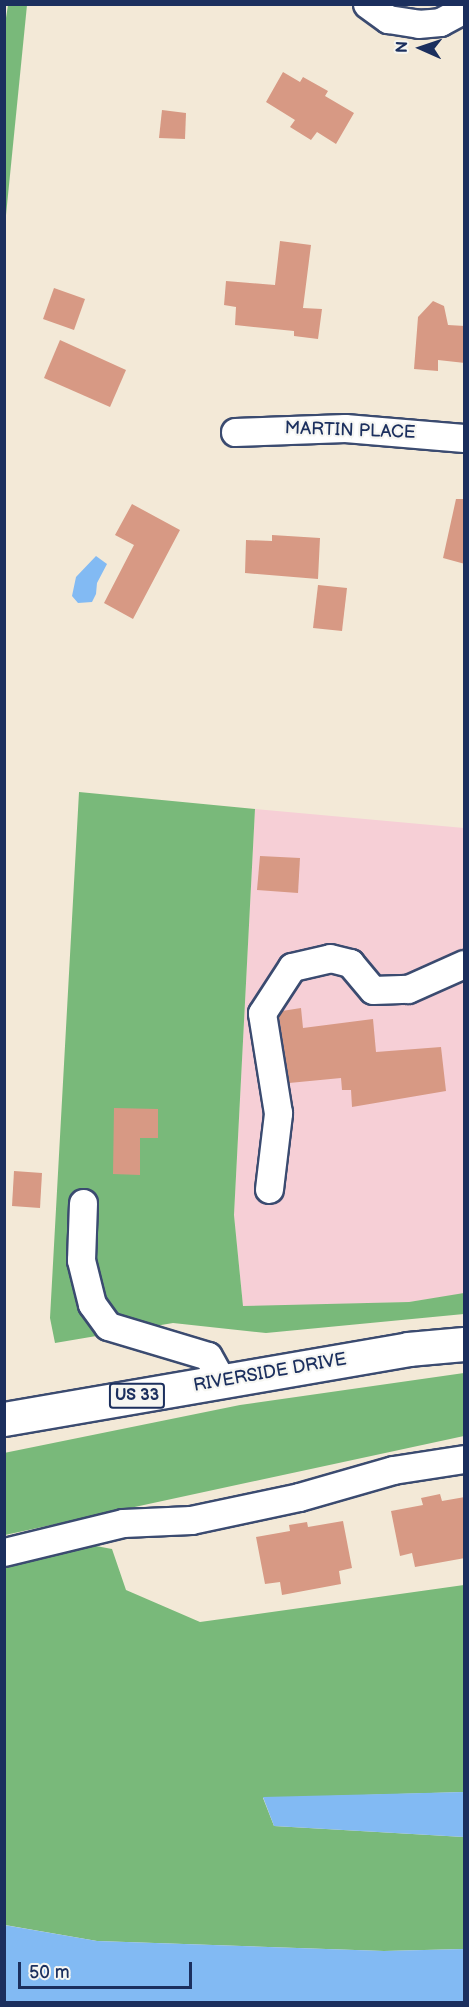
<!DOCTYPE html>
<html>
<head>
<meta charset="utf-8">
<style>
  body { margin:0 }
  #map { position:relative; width:469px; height:2007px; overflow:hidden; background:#f3e9d7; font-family:"Balsamiq Sans",sans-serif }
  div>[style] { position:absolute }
  .built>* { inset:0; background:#f6cfd6 }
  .forest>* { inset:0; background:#79b97a }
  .water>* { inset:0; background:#82baf3 }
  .building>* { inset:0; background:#d79984 }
  .roads { filter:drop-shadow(2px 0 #3b4b70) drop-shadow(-2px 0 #3b4b70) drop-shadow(0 2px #3b4b70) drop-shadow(0 -2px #3b4b70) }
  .minor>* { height:27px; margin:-13.5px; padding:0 13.5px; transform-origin:13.5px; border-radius:13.5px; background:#fff }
  .major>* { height:33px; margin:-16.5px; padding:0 16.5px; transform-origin:16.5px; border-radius:16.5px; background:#fff }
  span { translate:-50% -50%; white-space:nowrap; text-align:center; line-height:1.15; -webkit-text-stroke:4.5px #f6f6f2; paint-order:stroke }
  .shield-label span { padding:2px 4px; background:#f6f6f2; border:2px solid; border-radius:4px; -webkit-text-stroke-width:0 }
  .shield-label { font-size:16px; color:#1b2f5e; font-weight:700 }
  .street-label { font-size:18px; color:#1b2f5e }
  .frame { position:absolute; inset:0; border:6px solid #1b2f5e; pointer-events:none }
  .north { position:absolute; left:391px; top:18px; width:60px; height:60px; -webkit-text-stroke:4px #f6f6f2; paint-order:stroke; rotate:273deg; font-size:16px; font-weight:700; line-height:24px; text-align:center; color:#1b2f5e }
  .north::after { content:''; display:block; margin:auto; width:21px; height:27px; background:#1b2f5e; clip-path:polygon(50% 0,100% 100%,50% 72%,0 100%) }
  .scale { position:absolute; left:18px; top:1962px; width:174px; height:27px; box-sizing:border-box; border:3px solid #1b2f5e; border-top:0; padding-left:8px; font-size:18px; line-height:21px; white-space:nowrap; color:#1b2f5e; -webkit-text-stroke:4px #f6f6f2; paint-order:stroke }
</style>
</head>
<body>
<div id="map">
  <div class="built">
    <i style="clip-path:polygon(255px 809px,464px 828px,463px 1294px,409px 1302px,243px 1307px,234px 1215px)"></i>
  </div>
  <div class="forest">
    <i style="clip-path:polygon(8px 5px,27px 5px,5px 225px,4px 31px)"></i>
    <i style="clip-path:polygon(79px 792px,255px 809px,234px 1215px,243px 1306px,409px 1302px,464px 1293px,464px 1314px,266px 1333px,173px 1323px,55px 1343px,50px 1318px)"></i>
    <i style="clip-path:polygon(464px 1373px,464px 1436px,5px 1535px,4px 1453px,240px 1405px)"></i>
    <i style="clip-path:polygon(96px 1546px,112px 1549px,126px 1590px,200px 1622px,464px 1585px,464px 1792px,263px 1798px,274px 1826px,464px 1837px,464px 1949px,384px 1951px,97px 1941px,5px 1925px,4px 1563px)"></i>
  </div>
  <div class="water">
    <i style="clip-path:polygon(96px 556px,107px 564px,97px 583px,96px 594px,92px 602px,78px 603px,72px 596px,76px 577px)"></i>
    <i style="clip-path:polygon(464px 1792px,464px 1837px,274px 1826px,263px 1797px)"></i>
    <i style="clip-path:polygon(4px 1925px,97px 1941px,384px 1951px,464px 1949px,464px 2002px,5px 2002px)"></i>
  </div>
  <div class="building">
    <i style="clip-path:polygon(283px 72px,300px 82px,303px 77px,328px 91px,325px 96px,354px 113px,336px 144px,317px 132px,311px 140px,290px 127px,295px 120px,266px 102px)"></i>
    <i style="clip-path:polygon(162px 110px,186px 113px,185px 139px,159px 138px)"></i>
    <i style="clip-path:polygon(280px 241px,311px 245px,303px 308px,322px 309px,318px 339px,294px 336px,294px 331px,235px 325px,236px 307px,224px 305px,226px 281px,275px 285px)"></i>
    <i style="clip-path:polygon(54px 288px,85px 299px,74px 330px,43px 319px)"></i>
    <i style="clip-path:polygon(433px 301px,444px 306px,448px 325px,465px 326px,465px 363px,438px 360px,438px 371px,414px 369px,418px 317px)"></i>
    <i style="clip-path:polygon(60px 340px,126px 370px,110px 407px,44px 378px)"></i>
    <i style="clip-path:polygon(456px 499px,465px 499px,465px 564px,443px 558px)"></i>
    <i style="clip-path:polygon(132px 504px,180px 530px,133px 619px,104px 603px,134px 545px,115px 535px)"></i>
    <i style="clip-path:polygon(272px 535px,320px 538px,318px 579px,245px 573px,246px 540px,272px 541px)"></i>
    <i style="clip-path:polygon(318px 585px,347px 588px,342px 631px,313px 628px)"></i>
    <i style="clip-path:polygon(260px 856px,300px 858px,298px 893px,257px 890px)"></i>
    <i style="clip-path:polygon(301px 1008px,303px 1028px,373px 1019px,376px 1052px,441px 1047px,446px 1091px,352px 1107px,351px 1090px,342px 1090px,341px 1078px,289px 1083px,279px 1017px,282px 1011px)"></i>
    <i style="clip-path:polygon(114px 1108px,158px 1109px,158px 1138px,140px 1138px,140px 1175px,113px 1174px)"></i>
    <i style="clip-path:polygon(14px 1171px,42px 1173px,40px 1208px,12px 1206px)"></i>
    <i style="clip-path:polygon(440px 1494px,442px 1501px,465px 1497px,465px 1558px,415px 1567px,412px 1553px,400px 1556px,391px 1511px,423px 1505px,421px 1498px)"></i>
    <i style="clip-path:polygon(343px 1521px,352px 1568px,339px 1571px,341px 1584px,282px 1595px,280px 1582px,265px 1584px,256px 1537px,290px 1531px,289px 1525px,307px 1522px,308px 1527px)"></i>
  </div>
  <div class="roads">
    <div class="minor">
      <i style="left:367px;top:4px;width:26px;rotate:36deg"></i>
      <i style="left:388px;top:19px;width:30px;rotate:9deg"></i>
      <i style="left:418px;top:24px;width:22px;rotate:-5deg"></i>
      <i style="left:440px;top:22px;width:27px;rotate:-28deg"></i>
      <i style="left:235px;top:432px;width:110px;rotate:-2.1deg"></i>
      <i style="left:345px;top:428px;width:119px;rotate:4.8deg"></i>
      <i style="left:269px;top:1189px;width:77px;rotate:-83.2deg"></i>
      <i style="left:278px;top:1113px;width:101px;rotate:-99.1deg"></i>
      <i style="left:262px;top:1013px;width:55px;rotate:-56.9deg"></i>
      <i style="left:292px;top:967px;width:39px;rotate:-13deg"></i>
      <i style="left:330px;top:958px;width:21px;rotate:14deg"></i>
      <i style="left:350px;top:963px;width:35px;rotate:50deg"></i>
      <i style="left:373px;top:990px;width:35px;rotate:-2deg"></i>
      <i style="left:408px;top:989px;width:61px;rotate:-24.1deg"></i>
      <i style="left:83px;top:1203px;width:57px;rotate:92deg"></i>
      <i style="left:81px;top:1260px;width:45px;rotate:76deg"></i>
      <i style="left:92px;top:1304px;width:27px;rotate:54deg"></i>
      <i style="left:108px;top:1326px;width:104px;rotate:16.7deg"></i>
      <i style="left:208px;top:1356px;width:29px;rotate:61deg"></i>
      <i style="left:4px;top:1552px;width:122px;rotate:-13.7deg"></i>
      <i style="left:123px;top:1523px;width:68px;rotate:-2.5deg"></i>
      <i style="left:191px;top:1520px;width:110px;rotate:-12deg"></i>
      <i style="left:299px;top:1497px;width:98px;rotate:-16deg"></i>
      <i style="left:393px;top:1470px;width:72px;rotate:-8.8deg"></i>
    </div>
    <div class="major">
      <i style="left:4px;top:1419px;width:410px;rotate:-9.8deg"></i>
      <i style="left:408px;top:1349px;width:56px;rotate:-5.1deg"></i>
    </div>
  </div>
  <div class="shield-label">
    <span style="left:137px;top:1396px">US 33</span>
  </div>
  <div class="street-label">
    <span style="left:350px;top:431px;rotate:2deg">MARTIN PLACE</span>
    <span style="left:270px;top:1373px;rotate:-10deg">RIVERSIDE DRIVE</span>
  </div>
  <div class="frame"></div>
  <div class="north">N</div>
  <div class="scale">50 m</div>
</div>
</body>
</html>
